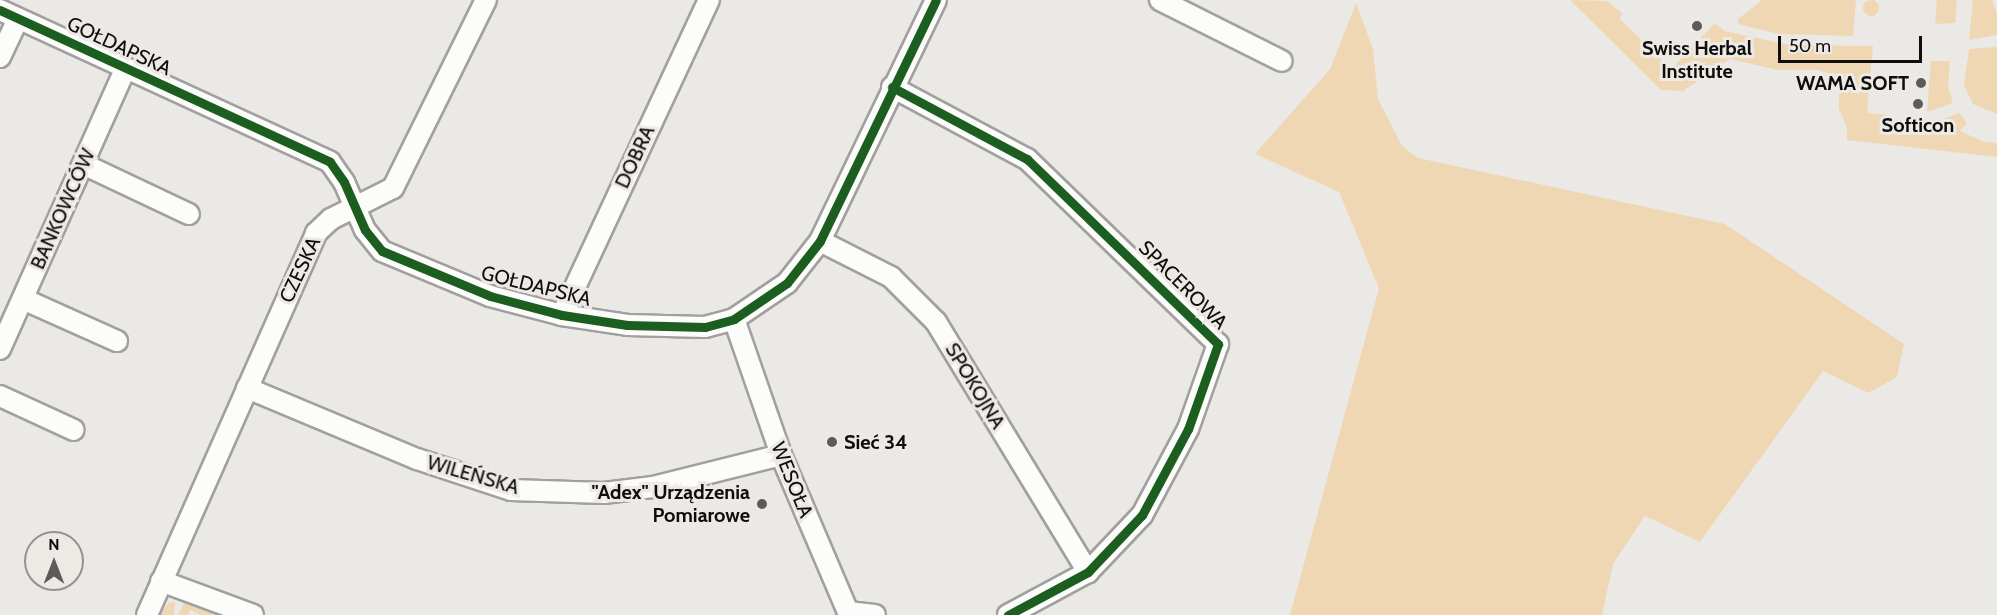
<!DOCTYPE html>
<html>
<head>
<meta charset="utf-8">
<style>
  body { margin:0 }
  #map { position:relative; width:1997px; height:615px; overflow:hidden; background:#ebe9e6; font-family:Cabin,sans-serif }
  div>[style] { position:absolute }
  .green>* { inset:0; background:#efd7b4 }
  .round { border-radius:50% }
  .roads { filter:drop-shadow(2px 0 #a2a09e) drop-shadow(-2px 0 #a2a09e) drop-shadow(0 2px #a2a09e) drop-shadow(0 -2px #a2a09e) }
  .street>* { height:20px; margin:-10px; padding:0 10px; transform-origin:10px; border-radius:10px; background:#fcfcfb }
  .cycleway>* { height:9px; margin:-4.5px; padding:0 4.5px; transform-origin:4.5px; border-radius:4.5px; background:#1b5e20 }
  .dots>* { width:16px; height:16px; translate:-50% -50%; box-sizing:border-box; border:3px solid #ede9e4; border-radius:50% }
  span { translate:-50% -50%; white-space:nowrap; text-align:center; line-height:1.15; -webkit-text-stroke:6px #ede9e4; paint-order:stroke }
  .street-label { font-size:20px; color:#100e0d }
  .poi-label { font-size:20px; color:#100e0d; font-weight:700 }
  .right { translate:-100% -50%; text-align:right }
  .left { translate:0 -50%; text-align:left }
  .north { position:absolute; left:24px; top:531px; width:60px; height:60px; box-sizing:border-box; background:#ede9e4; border:2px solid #95918e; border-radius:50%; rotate:0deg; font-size:16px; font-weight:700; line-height:24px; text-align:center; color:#100e0d }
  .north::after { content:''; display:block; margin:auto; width:21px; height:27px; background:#5d5b59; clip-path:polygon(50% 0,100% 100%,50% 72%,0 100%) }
  .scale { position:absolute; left:1778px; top:36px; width:144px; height:27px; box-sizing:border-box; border:3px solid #100e0d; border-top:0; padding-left:8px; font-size:18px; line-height:21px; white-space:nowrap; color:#100e0d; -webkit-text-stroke:4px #ede9e4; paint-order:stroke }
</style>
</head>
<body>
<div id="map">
  <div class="green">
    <i style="clip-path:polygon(1570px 0,1607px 1px,1623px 14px,1619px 18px,1671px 69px,1715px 23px,1724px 31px,1790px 45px,1873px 46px,1867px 113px,1888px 115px,1888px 123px,1927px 125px,1959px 113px,1967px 123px,1960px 131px,1984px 142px,1997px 143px,1997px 157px,1847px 140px,1847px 128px,1839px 109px,1839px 84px,1835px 75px,1817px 70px,1777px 70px,1730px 59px,1683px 91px,1661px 90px)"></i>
    <i style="clip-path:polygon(1762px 0,1856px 0,1853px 36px,1779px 34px,1738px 24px,1738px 19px)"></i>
    <i style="clip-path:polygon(1937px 0,1957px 0,1955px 23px,1935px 24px)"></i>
    <i style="clip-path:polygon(1973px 0,1992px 0,1997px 12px,1997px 35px,1969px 40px)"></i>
    <i class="round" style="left:1863px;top:0;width:16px;height:16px"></i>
    <i style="clip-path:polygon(1356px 3px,1373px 49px,1378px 99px,1402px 146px,1418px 158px,1725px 224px,1904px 344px,1897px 377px,1868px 393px,1823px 371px,1700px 542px,1645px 516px,1613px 564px,1602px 615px,1290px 615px,1379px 288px,1339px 192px,1255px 154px,1330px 69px)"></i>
    <i style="clip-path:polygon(1997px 47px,1997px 114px,1973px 104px,1964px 85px,1969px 49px)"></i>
    <i style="clip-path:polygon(1931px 61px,1950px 61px,1948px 86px,1953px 103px,1927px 112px)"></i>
    <i style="clip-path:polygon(175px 602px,174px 615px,158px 615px,169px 603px)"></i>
    <i style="clip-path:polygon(193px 602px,221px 615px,201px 615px,190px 610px,188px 615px,178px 615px,184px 603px)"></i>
  </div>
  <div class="roads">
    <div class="street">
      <i style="left:1160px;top:0;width:136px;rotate:26.6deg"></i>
      <i style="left:0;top:10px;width:363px;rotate:24.7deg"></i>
      <i style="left:330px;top:162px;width:24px;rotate:55deg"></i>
      <i style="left:344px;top:182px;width:52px;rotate:66.4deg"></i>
      <i style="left:365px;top:230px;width:27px;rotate:51deg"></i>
      <i style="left:382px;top:251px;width:117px;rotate:22.6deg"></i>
      <i style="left:490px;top:296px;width:74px;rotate:14.8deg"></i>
      <i style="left:562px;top:315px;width:66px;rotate:8.7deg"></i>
      <i style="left:627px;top:325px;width:78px;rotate:1.5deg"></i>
      <i style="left:705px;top:327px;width:30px;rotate:-15deg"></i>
      <i style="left:734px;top:319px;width:64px;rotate:-34.2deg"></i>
      <i style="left:787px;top:283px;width:53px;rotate:-51.8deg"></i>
      <i style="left:820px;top:241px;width:267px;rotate:-64.3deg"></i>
      <i style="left:0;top:57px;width:42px;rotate:-64.7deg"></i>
      <i style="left:892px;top:87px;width:153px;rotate:28.1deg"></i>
      <i style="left:1027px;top:159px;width:266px;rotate:44.1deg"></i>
      <i style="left:1218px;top:344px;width:90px;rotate:109.4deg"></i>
      <i style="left:1188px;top:429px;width:98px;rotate:118.1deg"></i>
      <i style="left:1142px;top:515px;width:79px;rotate:133.5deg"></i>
      <i style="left:1088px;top:572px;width:91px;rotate:151.7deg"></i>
      <i style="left:83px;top:164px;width:117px;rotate:25.3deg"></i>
      <i style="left:820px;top:241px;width:80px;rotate:26.9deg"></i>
      <i style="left:891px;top:277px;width:64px;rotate:45deg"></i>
      <i style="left:936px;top:322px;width:293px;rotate:58.7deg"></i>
      <i style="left:23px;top:299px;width:103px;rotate:24.1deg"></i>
      <i style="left:562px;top:315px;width:348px;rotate:-65deg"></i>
      <i style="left:734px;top:319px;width:144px;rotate:70.9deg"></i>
      <i style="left:781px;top:455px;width:171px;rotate:66.9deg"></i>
      <i style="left:848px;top:612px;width:27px;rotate:6deg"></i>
      <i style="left:0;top:349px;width:307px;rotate:-65.9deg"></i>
      <i style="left:247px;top:388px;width:184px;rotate:22.7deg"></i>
      <i style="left:417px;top:459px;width:99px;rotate:18.3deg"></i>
      <i style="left:511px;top:490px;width:93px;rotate:1.8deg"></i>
      <i style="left:604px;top:493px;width:49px;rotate:-7deg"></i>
      <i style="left:653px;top:487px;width:132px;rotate:-14deg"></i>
      <i style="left:0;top:396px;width:81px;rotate:24.7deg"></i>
      <i style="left:161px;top:581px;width:98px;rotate:20.3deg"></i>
      <i style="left:147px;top:615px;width:418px;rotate:-66.1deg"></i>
      <i style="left:316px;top:233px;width:21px;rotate:-43deg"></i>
      <i style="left:331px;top:219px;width:69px;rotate:-26.6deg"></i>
      <i style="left:393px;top:188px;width:210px;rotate:-63.7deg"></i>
    </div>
  </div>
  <div class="cycleway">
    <i style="left:0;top:10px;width:363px;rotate:24.7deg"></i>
    <i style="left:330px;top:162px;width:24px;rotate:55deg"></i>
    <i style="left:344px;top:182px;width:52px;rotate:66.4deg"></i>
    <i style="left:365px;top:230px;width:27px;rotate:51deg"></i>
    <i style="left:382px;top:251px;width:117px;rotate:22.6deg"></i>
    <i style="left:490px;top:296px;width:74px;rotate:14.8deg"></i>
    <i style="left:562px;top:315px;width:66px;rotate:8.7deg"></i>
    <i style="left:627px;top:325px;width:78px;rotate:1.5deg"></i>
    <i style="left:705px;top:327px;width:30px;rotate:-15deg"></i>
    <i style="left:734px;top:319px;width:64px;rotate:-34.2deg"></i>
    <i style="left:787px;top:283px;width:53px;rotate:-51.8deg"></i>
    <i style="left:820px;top:241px;width:267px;rotate:-64.3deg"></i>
    <i style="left:892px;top:87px;width:153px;rotate:28.1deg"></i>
    <i style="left:1027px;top:159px;width:266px;rotate:44.1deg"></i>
    <i style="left:1218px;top:344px;width:90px;rotate:109.4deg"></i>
    <i style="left:1188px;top:429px;width:98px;rotate:118.1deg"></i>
    <i style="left:1142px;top:515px;width:79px;rotate:133.5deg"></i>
    <i style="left:1088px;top:572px;width:91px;rotate:151.7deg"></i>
  </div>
  <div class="dots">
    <i style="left:1697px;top:26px;background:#5d5b59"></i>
    <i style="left:1921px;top:83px;background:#5d5b59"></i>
    <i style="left:1918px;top:104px;background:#5d5b59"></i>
    <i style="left:832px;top:442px;background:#5d5b59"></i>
    <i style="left:762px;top:504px;background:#5d5b59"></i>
  </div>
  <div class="street-label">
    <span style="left:119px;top:46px;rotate:25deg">GOŁDAPSKA</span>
    <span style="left:635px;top:157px;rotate:-65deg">DOBRA</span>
    <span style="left:63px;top:209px;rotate:-66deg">BANKOWCÓW</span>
    <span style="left:300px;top:270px;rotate:-65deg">CZESKA</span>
    <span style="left:1183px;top:285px;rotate:45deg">SPACEROWA</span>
    <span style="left:536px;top:286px;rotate:14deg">GOŁDAPSKA</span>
    <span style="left:975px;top:386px;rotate:59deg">SPOKOJNA</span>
    <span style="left:473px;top:475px;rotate:16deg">WILEŃSKA</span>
    <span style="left:792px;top:480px;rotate:68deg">WESOŁA</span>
  </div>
  <div class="poi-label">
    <span style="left:1697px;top:60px">Swiss Herbal<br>Institute</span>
    <span class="right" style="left:1909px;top:83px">WAMA SOFT</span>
    <span style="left:1918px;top:125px">Softicon</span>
    <span class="left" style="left:844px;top:442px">Sieć 34</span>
    <span class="right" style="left:750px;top:504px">"Adex" Urządzenia<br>Pomiarowe</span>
  </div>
  <div class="north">N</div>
  <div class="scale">50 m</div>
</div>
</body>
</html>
